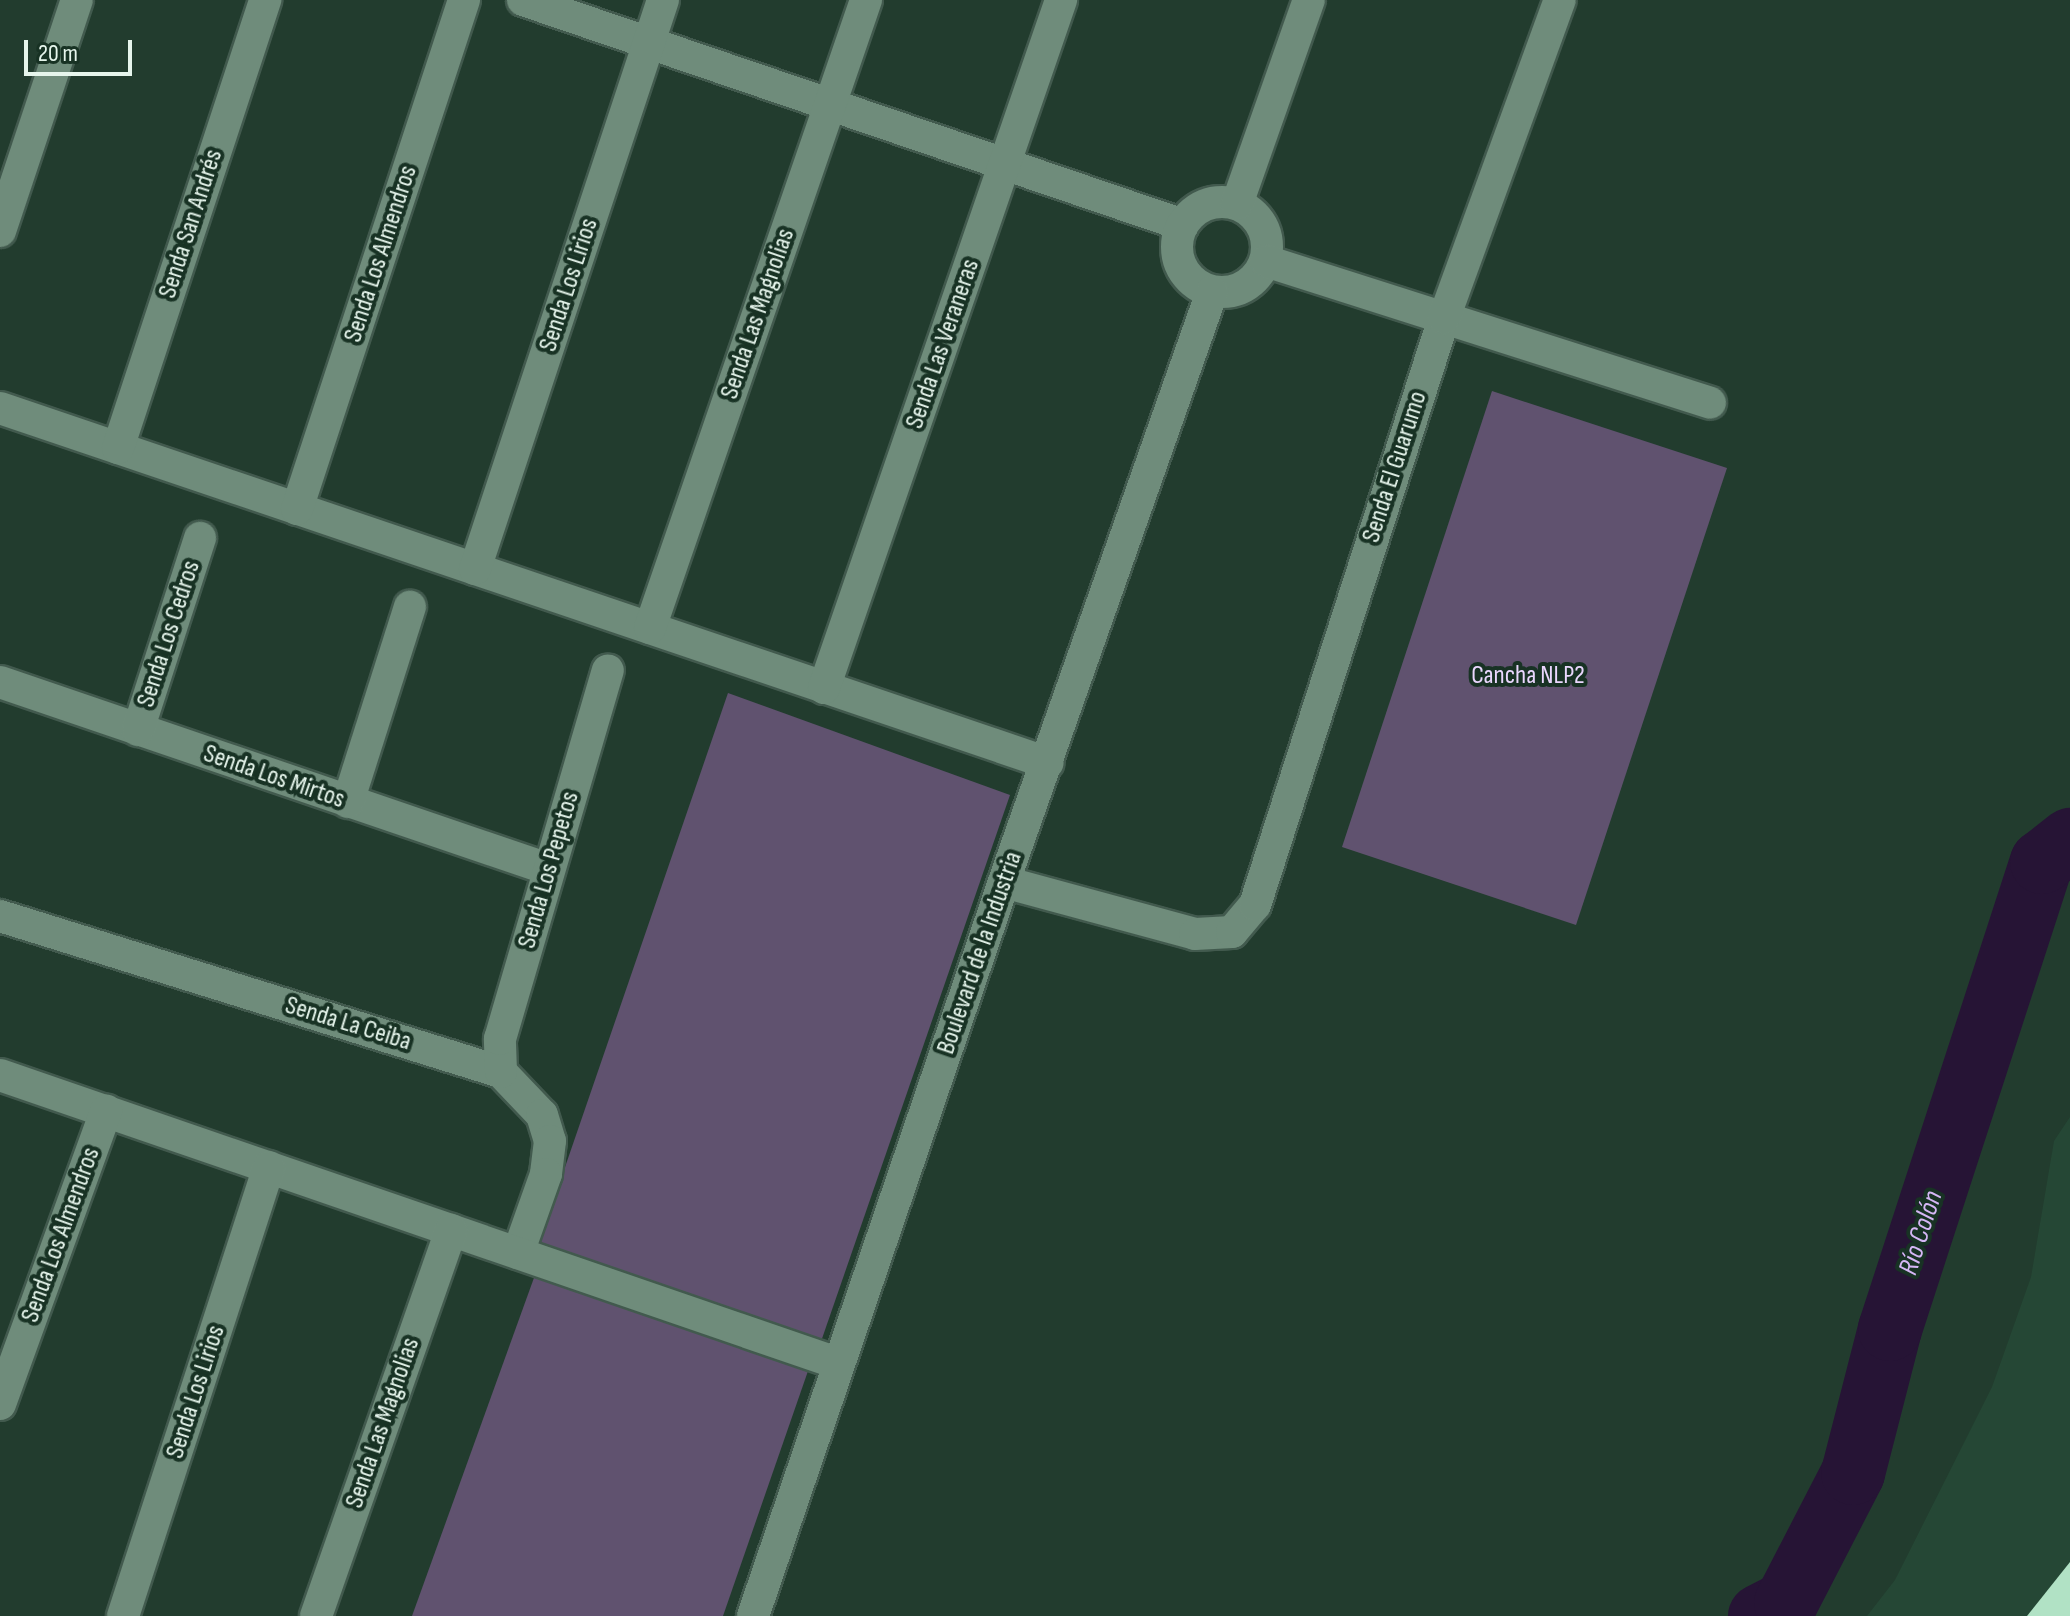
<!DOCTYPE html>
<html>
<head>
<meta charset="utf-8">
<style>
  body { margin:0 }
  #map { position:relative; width:2070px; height:1616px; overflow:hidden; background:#223c2e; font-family:"Sofia Sans Condensed",sans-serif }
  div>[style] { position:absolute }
  .built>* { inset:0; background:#254735 }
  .green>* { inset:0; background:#60526f }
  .river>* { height:64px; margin:-32px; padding:0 32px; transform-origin:32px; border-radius:32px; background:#261435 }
  .building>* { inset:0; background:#b1e2c5 }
  .roads { filter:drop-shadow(2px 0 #425a4e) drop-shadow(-2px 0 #425a4e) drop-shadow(0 2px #425a4e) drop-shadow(0 -2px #425a4e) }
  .minor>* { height:32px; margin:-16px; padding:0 16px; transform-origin:16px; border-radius:16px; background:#6f8c7b }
  .minor>.ring { margin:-16px; padding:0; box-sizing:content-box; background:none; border:32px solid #6f8c7b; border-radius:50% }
  span { translate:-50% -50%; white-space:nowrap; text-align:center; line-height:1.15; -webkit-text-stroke:8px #183224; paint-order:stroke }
  .street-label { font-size:26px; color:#e6f5ec }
  .park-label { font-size:26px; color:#ead7fe }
  .water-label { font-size:28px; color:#d5b6f5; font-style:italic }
  .scale { position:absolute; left:24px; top:40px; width:108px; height:36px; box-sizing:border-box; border:4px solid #e6f5ec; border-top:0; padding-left:10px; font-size:24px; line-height:28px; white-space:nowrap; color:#e6f5ec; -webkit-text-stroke:6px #183224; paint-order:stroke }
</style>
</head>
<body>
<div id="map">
  <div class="built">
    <i style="clip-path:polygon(2070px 1117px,2070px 1616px,1867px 1616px,1895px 1580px,1992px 1387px,2031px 1277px,2054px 1141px)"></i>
  </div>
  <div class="green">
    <i style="clip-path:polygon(1492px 391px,1727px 468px,1576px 925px,1342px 847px)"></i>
    <i style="clip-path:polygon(728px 693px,1010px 795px,816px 1356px,531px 1266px)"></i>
    <i style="clip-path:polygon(535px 1275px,808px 1371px,723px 1616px,412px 1616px)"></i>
  </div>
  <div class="river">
    <i style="left:1760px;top:1616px;width:29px;rotate:-27deg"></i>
    <i style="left:1786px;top:1603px;width:146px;rotate:-62.7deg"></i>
    <i style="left:1853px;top:1473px;width:149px;rotate:-75.6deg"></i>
    <i style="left:1890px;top:1329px;width:491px;rotate:-72deg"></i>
    <i style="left:2042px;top:862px;width:36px;rotate:-38deg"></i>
  </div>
  <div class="building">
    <i style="clip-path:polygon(2070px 1562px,2070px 1616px,2027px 1616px)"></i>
  </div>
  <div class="roads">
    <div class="minor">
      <i style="left:523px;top:0;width:697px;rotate:18.82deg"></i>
      <i class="ring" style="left:1177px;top:202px;width:58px;height:58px"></i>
      <i style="left:1237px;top:204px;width:216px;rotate:-70.6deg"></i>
      <i style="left:0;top:231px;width:243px;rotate:-71.6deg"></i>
      <i style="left:1266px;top:261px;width:466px;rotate:17.7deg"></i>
      <i style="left:0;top:408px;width:1106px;rotate:18.71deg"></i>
      <i style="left:118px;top:448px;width:472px;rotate:-71.8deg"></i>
      <i style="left:297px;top:509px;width:536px;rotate:-71.84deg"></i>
      <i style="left:475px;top:569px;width:599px;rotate:-71.72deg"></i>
      <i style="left:650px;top:628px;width:664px;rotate:-71.02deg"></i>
      <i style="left:0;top:682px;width:579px;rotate:18.84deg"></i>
      <i style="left:824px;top:688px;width:728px;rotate:-70.99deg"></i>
      <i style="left:138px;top:730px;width:202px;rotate:-72.1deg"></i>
      <i style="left:348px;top:802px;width:205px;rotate:-72.4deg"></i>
      <i style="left:1004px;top:882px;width:198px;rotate:15.2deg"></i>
      <i style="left:1195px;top:934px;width:37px;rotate:-3deg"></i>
      <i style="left:1232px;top:932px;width:35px;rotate:-50deg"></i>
      <i style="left:1255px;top:905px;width:617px;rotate:-72.15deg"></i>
      <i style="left:1444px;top:318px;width:338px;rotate:-70deg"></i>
      <i style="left:0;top:916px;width:525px;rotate:17.3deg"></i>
      <i style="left:501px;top:1072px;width:59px;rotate:46.4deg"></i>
      <i style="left:542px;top:1115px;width:27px;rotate:73deg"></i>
      <i style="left:550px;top:1141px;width:33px;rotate:97deg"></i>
      <i style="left:546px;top:1174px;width:84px;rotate:109.5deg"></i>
      <i style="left:501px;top:1072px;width:33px;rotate:-92deg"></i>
      <i style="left:500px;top:1039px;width:384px;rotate:-73.7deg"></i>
      <i style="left:0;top:1075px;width:885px;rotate:18.99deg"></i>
      <i style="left:0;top:1404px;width:312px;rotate:-70.1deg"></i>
      <i style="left:123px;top:1616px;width:472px;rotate:-72deg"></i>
      <i style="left:316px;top:1616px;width:409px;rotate:-70.7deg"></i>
      <i style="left:753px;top:1616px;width:788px;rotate:-71.13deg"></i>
      <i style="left:1008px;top:870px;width:613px;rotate:-70.56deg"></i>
    </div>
  </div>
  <div class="street-label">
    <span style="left:191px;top:224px;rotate:-72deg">Senda San Andrés</span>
    <span style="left:381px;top:254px;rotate:-72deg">Senda Los Almendros</span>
    <span style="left:569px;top:285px;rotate:-72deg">Senda Los Lirios</span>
    <span style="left:758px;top:314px;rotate:-71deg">Senda Las Magnolias</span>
    <span style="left:943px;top:344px;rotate:-71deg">Senda Las Veraneras</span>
    <span style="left:1395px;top:467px;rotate:-72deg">Senda El Guarumo</span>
    <span style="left:169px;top:634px;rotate:-72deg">Senda Los Cedros</span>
    <span style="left:274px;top:777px;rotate:19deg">Senda Los Mirtos</span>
    <span style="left:549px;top:870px;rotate:-74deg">Senda Los Pepetos</span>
    <span style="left:980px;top:953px;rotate:-71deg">Boulevard de la Industria</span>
    <span style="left:348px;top:1024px;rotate:17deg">Senda La Ceiba</span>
    <span style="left:61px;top:1235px;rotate:-70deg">Senda Los Almendros</span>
    <span style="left:196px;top:1392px;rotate:-72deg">Senda Los Lirios</span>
    <span style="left:383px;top:1423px;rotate:-71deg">Senda Las Magnolias</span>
  </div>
  <div class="park-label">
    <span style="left:1528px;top:676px">Cancha NLP2</span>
  </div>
  <div class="water-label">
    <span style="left:1921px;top:1233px;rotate:-72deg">Río Colón</span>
  </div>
  <div class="scale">20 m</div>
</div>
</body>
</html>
